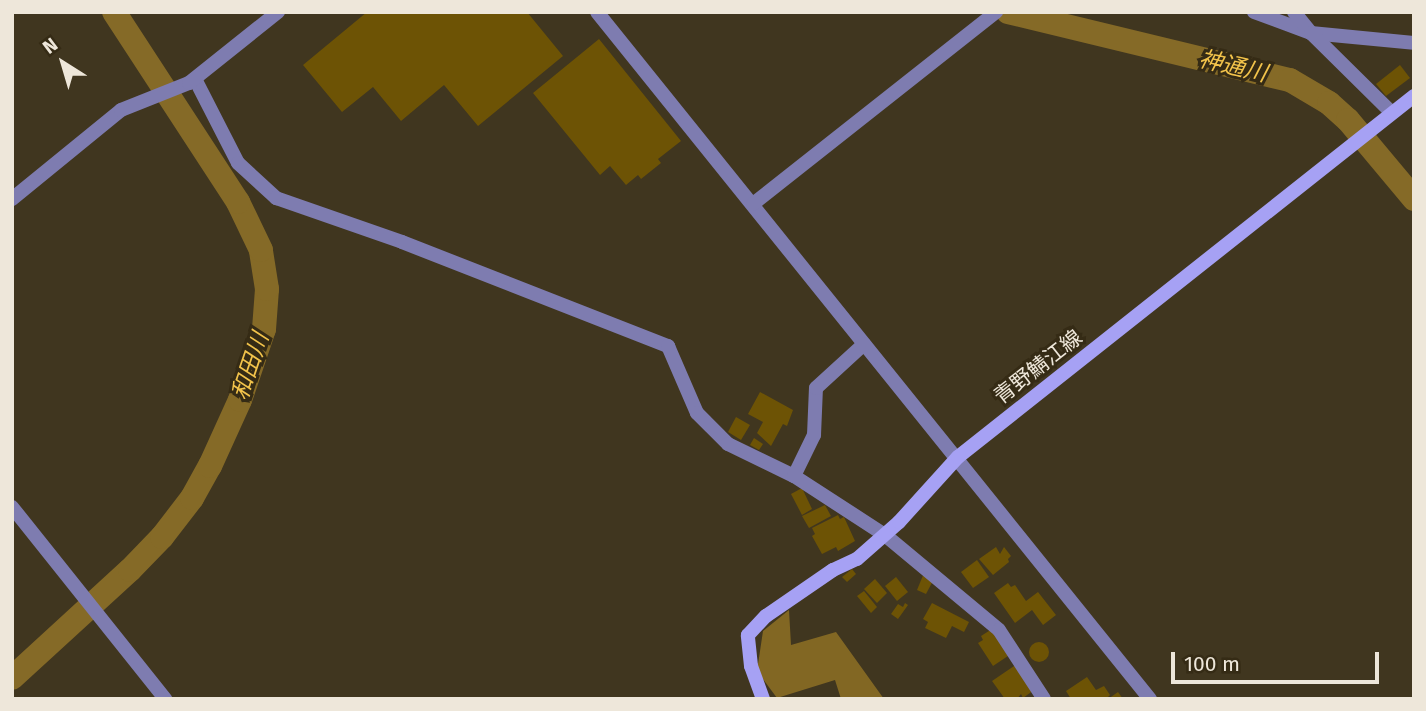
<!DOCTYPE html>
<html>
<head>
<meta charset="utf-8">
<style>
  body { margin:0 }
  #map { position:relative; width:1426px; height:711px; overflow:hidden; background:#40361f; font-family:"Fira Sans","Noto Sans JP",sans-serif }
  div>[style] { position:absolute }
  .forest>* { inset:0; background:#826723 }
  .river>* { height:24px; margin:-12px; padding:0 12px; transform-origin:12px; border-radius:12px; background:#856a27 }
  .building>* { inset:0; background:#6d5305 }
  .round { border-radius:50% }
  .minor>* { height:14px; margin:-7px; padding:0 7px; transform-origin:7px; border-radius:7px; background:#7e7cb0 }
  .tertiary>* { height:14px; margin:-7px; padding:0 7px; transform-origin:7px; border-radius:7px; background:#7e7cb0 }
  .secondary>* { height:14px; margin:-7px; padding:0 7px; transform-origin:7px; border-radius:7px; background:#a6a1f4 }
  span { translate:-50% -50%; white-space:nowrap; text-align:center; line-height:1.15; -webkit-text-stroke:6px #352b15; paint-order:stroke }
  .street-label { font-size:21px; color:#eee7da }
  .water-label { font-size:23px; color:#f2c34b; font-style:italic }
  .frame { position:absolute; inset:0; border:14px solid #eee7da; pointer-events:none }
  .north { position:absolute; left:28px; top:28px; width:70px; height:70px; -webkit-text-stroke:5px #352b15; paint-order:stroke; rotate:323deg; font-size:19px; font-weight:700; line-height:28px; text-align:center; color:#eee7da }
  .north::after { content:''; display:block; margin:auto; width:24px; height:32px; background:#eee7da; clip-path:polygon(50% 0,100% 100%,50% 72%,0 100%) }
  .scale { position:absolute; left:1171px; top:652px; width:208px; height:32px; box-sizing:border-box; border:4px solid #eee7da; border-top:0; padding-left:9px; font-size:21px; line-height:24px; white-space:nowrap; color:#eee7da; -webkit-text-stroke:5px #352b15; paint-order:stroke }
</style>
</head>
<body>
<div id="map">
  <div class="forest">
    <i style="clip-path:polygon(789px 610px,791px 645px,836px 632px,884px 699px,841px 699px,835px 680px,777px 698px,757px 671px,763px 631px)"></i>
  </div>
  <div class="river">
    <i style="left:1008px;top:12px;width:290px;rotate:13.6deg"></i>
    <i style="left:1290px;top:80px;width:45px;rotate:30.5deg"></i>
    <i style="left:1329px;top:103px;width:25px;rotate:42deg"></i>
    <i style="left:1348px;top:120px;width:103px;rotate:50.1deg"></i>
    <i style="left:12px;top:678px;width:160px;rotate:-42.5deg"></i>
    <i style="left:130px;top:570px;width:46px;rotate:-45.9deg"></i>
    <i style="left:162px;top:537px;width:49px;rotate:-52.4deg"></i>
    <i style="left:192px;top:498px;width:37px;rotate:-61deg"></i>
    <i style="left:210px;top:466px;width:72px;rotate:-65.6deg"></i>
    <i style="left:240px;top:400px;width:75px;rotate:-71.3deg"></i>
    <i style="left:264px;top:329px;width:40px;rotate:-85.7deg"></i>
    <i style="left:267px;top:289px;width:39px;rotate:-99deg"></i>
    <i style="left:261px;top:250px;width:53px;rotate:-115.6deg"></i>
    <i style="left:238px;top:202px;width:227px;rotate:-123.1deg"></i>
  </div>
  <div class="building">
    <i style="clip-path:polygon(367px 12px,527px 12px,563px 56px,478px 126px,444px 85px,401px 121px,373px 87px,342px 112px,303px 65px)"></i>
    <i style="clip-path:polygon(599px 39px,681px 141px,658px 159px,661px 163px,641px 179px,638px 175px,626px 185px,610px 166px,600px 175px,533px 93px)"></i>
    <i style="clip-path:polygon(1400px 65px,1410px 78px,1386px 96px,1376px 84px)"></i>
    <i style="clip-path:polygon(760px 392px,793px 410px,787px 426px,783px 424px,771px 446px,757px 433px,763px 422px,748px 414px)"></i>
    <i style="clip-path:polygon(736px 417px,750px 425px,741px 440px,728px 432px)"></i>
    <i style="clip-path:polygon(754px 438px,763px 444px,759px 450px,750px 445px)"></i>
    <i style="clip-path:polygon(802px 488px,812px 509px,802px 515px,791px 494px)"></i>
    <i style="clip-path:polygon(825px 505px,831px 516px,809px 528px,802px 516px)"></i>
    <i style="clip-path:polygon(838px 515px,840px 519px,844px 517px,855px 541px,838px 551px,836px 547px,822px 554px,812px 536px,815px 534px,812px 528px)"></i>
    <i style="clip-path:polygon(996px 547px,1000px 554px,1004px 547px,1011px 556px,1008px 559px,1009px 562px,993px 575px,979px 559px)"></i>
    <i style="clip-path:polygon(977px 560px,989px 577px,973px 588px,961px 572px)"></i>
    <i style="clip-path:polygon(852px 569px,856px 574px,847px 582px,842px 577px)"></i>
    <i style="clip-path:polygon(924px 573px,935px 577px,926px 594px,917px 590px)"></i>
    <i style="clip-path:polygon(896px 577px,908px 592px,897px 601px,885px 586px)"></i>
    <i style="clip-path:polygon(875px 579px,887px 593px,877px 603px,864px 589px)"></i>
    <i style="clip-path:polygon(1008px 583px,1011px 587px,1015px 585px,1026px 601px,1038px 592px,1056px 615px,1043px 625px,1032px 610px,1015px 623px,994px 593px)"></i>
    <i style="clip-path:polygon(864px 591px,877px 607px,871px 613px,857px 596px)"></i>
    <i style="clip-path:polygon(905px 603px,908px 605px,898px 619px,891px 614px,898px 604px,903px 607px)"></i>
    <i style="clip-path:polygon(932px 603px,969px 622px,964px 632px,952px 626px,946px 638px,925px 628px,928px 622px,923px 619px)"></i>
    <i style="clip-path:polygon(992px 629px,1011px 654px,993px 666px,978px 643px,983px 640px,981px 636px)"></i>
    <i class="round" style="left:1029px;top:642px;width:20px;height:20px"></i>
    <i style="clip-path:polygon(1017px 664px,1034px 690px,1023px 698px,1021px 694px,1017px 699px,1005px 699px,992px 681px)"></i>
    <i style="clip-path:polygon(1087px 677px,1096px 690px,1104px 686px,1110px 695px,1106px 699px,1071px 699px,1066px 691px)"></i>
    <i style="clip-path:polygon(1118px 692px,1123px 699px,1108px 699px)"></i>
  </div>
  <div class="minor">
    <i style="left:597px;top:12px;width:882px;rotate:51.17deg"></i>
    <i style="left:1254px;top:12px;width:61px;rotate:20.2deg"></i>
    <i style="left:1311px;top:33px;width:103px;rotate:5.5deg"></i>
    <i style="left:1294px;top:12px;width:27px;rotate:51deg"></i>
    <i style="left:1311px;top:33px;width:112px;rotate:44.6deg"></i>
    <i style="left:195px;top:79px;width:94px;rotate:62.9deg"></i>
    <i style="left:238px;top:163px;width:52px;rotate:42.6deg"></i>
    <i style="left:276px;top:198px;width:133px;rotate:19.2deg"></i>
    <i style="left:402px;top:242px;width:286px;rotate:21.4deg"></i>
    <i style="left:668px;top:346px;width:73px;rotate:66.6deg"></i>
    <i style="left:697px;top:413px;width:44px;rotate:45deg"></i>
    <i style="left:728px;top:444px;width:73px;rotate:25.9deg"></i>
    <i style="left:794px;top:476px;width:108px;rotate:33deg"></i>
    <i style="left:885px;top:535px;width:148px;rotate:39.8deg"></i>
    <i style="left:999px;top:630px;width:82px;rotate:56.9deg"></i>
    <i style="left:12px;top:199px;width:141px;rotate:-39.2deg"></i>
    <i style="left:121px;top:110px;width:73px;rotate:-21.7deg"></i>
    <i style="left:753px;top:204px;width:310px;rotate:-38.3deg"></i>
    <i style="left:794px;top:476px;width:46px;rotate:-64deg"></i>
    <i style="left:814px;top:435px;width:47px;rotate:-87.6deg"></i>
    <i style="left:816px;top:388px;width:65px;rotate:-42.5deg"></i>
  </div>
  <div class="tertiary">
    <i style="left:189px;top:83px;width:114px;rotate:-38.6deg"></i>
    <i style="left:12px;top:507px;width:246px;rotate:51.4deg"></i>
  </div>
  <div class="secondary">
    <i style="left:763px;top:699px;width:35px;rotate:-110deg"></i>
    <i style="left:751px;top:666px;width:31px;rotate:-96deg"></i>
    <i style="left:748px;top:635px;width:26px;rotate:-47deg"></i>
    <i style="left:766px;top:616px;width:81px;rotate:-34.5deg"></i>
    <i style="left:833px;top:570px;width:26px;rotate:-25deg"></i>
    <i style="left:857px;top:559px;width:56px;rotate:-41.4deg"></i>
    <i style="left:899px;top:522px;width:88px;rotate:-47.8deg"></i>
    <i style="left:958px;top:457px;width:582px;rotate:-38.37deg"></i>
  </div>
  <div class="street-label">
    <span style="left:1038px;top:367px;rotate:-38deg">青野鯖江線</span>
  </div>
  <div class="water-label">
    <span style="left:1233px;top:66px;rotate:13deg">神通川</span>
    <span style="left:250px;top:366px;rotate:-71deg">和田川</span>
  </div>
  <div class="frame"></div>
  <div class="north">N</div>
  <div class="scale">100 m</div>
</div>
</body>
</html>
